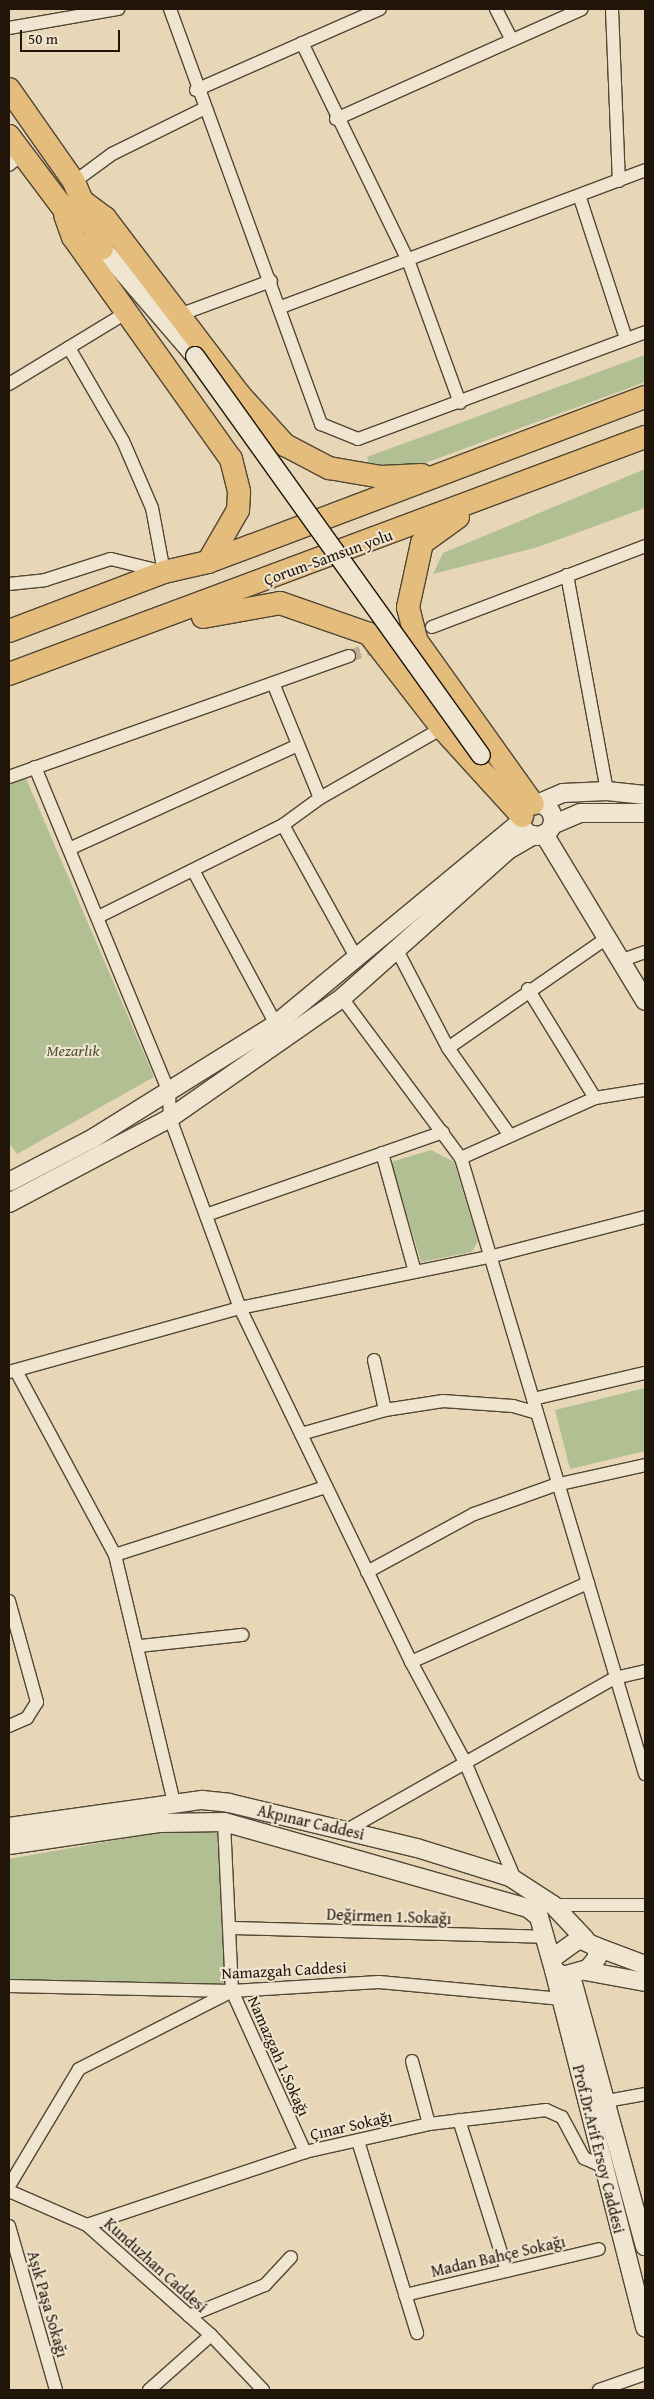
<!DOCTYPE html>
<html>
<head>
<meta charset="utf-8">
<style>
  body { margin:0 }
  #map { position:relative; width:654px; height:2399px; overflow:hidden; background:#e7d7b6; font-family:"Gentium Book Plus",serif }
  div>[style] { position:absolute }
  .green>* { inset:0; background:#b1bf92 }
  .street-tunnel>* { height:12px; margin-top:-6px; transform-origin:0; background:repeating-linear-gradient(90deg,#bfb094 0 12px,transparent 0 18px) }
  .roads { filter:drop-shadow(1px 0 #524635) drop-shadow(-1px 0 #524635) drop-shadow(0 1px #524635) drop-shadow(0 -1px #524635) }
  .street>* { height:12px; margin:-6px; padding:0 6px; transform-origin:6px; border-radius:6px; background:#efe5d0 }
  .secondary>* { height:18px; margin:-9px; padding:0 9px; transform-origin:9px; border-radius:9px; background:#efe5d0 }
  .secondary>.ring { margin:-9px; padding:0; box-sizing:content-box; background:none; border:18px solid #efe5d0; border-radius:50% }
  .highway>* { height:22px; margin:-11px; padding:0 11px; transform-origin:11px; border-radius:11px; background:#e4bc7b }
  .bridges { filter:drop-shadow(1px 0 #21150a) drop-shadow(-1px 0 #21150a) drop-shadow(0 1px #21150a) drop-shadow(0 -1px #21150a) }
  .secondary-bridge>* { height:18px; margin:-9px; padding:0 9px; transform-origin:9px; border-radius:9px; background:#efe5d0 }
  span { translate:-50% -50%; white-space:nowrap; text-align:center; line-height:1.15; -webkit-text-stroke:4px #efe5d0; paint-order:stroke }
  .street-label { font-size:16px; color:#21150a }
  .park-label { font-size:16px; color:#53503a; font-style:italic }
  .frame { position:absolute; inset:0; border:10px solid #21150a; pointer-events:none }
  .scale { position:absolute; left:20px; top:30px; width:100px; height:22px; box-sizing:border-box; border:2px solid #21150a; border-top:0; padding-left:6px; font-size:15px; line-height:18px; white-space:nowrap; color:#21150a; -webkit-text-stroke:4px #efe5d0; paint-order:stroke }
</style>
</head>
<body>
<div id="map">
  <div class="green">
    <i style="clip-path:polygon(645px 355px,645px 382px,425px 463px,371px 468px,367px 457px)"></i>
    <i style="clip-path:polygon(645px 469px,645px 508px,538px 547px,433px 574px,443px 553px)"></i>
    <i style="clip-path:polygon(25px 776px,154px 1077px,17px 1154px,9px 1143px,9px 783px)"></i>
    <i style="clip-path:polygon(431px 1150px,454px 1162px,478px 1241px,472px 1252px,421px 1262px,391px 1162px)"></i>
    <i style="clip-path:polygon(645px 1388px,645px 1451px,570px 1469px,555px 1410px)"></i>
    <i style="clip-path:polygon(218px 1828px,225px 1983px,9px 1982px,9px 1859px,173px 1830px)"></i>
  </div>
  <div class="street-tunnel">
    <i style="left:349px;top:656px;width:35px;rotate:-18deg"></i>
  </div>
  <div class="roads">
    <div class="street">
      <i style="left:170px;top:9px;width:442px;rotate:70deg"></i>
      <i style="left:321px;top:424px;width:40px;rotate:22deg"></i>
      <i style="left:358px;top:439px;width:306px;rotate:-20.4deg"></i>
      <i style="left:496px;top:9px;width:34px;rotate:63deg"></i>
      <i style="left:612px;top:9px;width:172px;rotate:87.7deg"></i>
      <i style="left:9px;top:28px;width:111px;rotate:-9.9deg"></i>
      <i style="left:302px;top:43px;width:242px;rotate:64deg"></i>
      <i style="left:408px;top:260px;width:152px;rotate:70deg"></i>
      <i style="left:196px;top:90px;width:201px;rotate:-23.8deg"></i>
      <i style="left:336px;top:119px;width:269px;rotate:-24.1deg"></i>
      <i style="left:9px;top:165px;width:17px;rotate:-40deg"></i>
      <i style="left:74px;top:182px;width:47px;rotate:-36.4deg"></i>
      <i style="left:112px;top:154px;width:102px;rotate:-26.3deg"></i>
      <i style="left:580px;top:198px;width:148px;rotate:71.9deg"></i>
      <i style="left:281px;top:307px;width:389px;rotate:-20.6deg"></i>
      <i style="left:179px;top:315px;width:98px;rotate:-20.3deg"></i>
      <i style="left:9px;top:384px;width:137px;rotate:-31.3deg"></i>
      <i style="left:567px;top:575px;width:220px;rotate:79.5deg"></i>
      <i style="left:9px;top:584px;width:36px;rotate:-6deg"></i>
      <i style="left:45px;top:580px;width:69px;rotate:-17.7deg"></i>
      <i style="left:111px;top:559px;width:55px;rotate:13.8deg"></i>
      <i style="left:164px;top:572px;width:65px;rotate:-100.6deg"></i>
      <i style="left:152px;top:508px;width:73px;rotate:-113.4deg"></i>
      <i style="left:123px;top:441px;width:108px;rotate:-120.1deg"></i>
      <i style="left:432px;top:627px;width:228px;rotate:-20.8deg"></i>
      <i style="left:273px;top:683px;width:124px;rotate:67.8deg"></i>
      <i style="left:35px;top:767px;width:352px;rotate:67.6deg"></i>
      <i style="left:169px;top:1092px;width:26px;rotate:88deg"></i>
      <i style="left:170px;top:1118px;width:202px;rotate:69.8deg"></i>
      <i style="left:240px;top:1308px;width:393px;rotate:64.2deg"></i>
      <i style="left:411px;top:1662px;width:114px;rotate:61.6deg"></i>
      <i style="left:465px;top:1762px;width:127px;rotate:66.9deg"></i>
      <i style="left:9px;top:777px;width:361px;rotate:-19.6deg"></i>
      <i style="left:283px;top:825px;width:153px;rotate:61.1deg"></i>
      <i style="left:69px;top:849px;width:249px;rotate:-24.4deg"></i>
      <i style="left:194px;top:872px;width:173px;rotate:61.7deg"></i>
      <i style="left:98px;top:917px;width:207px;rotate:-26.4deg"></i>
      <i style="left:283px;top:825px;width:46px;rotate:-36.1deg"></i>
      <i style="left:320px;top:798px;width:141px;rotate:-29.8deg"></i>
      <i style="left:398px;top:952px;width:108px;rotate:62.5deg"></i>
      <i style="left:448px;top:1048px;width:105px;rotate:54.7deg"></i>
      <i style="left:620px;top:961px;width:27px;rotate:-20deg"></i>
      <i style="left:528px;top:989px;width:128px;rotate:58.4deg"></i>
      <i style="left:342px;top:998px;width:199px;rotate:53.4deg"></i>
      <i style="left:461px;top:1158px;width:643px;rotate:73.37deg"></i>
      <i style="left:448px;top:1048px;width:193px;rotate:-34.7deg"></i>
      <i style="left:382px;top:1153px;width:123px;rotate:74.5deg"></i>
      <i style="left:461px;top:1158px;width:147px;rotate:-24.1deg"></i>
      <i style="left:595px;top:1098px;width:51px;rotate:-9.1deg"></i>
      <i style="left:206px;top:1215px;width:251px;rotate:-19.3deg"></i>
      <i style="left:374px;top:1360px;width:51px;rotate:77.6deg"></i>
      <i style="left:16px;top:1371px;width:209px;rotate:61.7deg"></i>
      <i style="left:115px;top:1555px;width:255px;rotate:76.6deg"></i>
      <i style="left:9px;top:1372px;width:240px;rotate:-15.5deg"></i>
      <i style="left:240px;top:1308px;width:258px;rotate:-11.6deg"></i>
      <i style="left:493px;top:1256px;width:157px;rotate:-14.4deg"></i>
      <i style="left:533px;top:1399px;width:115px;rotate:-13.1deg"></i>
      <i style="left:301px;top:1434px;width:87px;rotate:-15.9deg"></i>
      <i style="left:385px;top:1410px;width:59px;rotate:-8.8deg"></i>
      <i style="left:443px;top:1401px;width:70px;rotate:4.1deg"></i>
      <i style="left:513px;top:1406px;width:25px;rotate:16deg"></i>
      <i style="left:115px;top:1555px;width:222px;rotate:-17.9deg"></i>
      <i style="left:367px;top:1572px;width:122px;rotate:-28.5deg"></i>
      <i style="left:474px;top:1514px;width:86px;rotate:-19.7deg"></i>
      <i style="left:555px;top:1485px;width:92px;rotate:-12.5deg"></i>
      <i style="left:9px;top:1601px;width:105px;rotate:74.5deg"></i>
      <i style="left:37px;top:1702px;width:19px;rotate:122deg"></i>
      <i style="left:27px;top:1718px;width:20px;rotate:156deg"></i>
      <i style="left:140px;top:1646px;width:103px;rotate:-6.2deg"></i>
      <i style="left:411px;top:1662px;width:194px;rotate:-24.1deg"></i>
      <i style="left:224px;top:1822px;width:169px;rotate:87.3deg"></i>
      <i style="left:232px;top:1991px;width:177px;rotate:65.6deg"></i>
      <i style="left:347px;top:1830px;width:308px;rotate:-29.6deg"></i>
      <i style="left:615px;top:1678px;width:31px;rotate:-13deg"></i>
      <i style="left:553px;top:1905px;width:92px"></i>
      <i style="left:231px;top:1928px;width:315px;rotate:1.6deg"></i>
      <i style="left:9px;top:1986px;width:223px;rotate:1.3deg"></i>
      <i style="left:232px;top:1991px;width:147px;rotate:-3.5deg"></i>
      <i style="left:379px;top:1982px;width:183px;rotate:5.3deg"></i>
      <i style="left:412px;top:2061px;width:65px;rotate:74.9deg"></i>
      <i style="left:606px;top:2101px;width:40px;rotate:-10deg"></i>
      <i style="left:459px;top:2120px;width:158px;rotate:72.4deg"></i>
      <i style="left:358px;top:2141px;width:201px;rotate:72.9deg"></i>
      <i style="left:9px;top:2186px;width:136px;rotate:-59.1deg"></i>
      <i style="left:79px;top:2069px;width:169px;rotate:-27deg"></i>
      <i style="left:9px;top:2191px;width:85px;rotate:23.6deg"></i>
      <i style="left:87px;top:2225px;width:166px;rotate:41.6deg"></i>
      <i style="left:211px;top:2335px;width:76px;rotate:46.6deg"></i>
      <i style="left:87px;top:2225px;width:230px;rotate:-18.5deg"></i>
      <i style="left:305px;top:2152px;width:127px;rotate:-12.7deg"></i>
      <i style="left:429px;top:2124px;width:118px;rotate:-6.8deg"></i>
      <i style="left:546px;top:2110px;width:17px;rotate:24deg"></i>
      <i style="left:562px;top:2117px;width:47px;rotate:61.8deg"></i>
      <i style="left:584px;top:2158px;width:22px;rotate:24deg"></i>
      <i style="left:9px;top:2226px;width:171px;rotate:74deg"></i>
      <i style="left:405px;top:2295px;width:199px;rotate:-13.3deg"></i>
      <i style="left:189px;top:2316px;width:82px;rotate:-22.2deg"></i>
      <i style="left:265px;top:2285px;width:38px;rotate:-47deg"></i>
      <i style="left:149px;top:2390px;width:83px;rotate:-41.6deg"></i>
      <i style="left:599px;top:2390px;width:49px;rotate:-19.2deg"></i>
    </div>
    <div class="secondary">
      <i style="left:102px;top:248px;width:143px;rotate:49.3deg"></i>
      <i style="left:537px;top:804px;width:28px;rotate:-23deg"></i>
      <i style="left:563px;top:793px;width:44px;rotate:-2.6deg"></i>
      <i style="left:607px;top:791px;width:38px;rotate:6deg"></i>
      <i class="ring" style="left:521px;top:804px;width:14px;height:14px"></i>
      <i style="left:552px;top:825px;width:30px;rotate:-23deg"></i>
      <i style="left:580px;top:813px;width:65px"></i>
      <i style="left:544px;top:834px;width:195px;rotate:58.8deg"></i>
      <i style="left:9px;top:1182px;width:93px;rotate:-27.4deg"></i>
      <i style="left:92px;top:1139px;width:217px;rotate:-32deg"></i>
      <i style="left:276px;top:1024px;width:318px;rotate:-39.6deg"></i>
      <i style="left:9px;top:1203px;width:182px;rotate:-27.8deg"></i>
      <i style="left:170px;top:1118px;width:210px;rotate:-34.9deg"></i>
      <i style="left:342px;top:998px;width:222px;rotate:-41.7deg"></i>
      <i style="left:508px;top:850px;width:30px;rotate:-30deg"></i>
      <i style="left:9px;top:1827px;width:195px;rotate:-8deg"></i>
      <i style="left:202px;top:1800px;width:27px;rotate:6deg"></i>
      <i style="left:229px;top:1803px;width:193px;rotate:13.5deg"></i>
      <i style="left:417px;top:1848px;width:97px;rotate:17.3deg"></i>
      <i style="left:510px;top:1877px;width:51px;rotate:33.1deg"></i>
      <i style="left:553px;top:1905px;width:47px;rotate:46.7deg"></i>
      <i style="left:9px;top:1845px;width:153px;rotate:-8.3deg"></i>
      <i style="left:160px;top:1823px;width:64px;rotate:-0.9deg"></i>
      <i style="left:224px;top:1822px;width:316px;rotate:15.8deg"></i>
      <i style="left:528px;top:1908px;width:14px;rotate:39deg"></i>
      <i style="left:539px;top:1917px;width:55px;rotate:74.2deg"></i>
      <i style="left:554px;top:1970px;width:11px;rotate:34deg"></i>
      <i style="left:563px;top:1976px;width:26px;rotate:-16deg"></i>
      <i style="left:588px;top:1969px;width:14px;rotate:-51deg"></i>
      <i style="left:597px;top:1958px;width:11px;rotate:-90deg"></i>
      <i style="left:597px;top:1947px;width:20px;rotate:-156deg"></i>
      <i style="left:579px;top:1939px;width:32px;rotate:144deg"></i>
      <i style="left:597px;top:1947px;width:51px;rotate:20.6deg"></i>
      <i style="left:554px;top:1970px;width:369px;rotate:75.7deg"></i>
      <i style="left:585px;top:1971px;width:61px;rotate:10.4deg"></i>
      <i style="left:571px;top:1976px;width:280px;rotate:74.7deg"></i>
    </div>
    <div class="highway">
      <i style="left:9px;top:89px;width:113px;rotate:55deg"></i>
      <i style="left:74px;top:182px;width:72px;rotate:67deg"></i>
      <i style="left:9px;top:136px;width:110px;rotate:53.1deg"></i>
      <i style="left:85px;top:203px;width:25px;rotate:37deg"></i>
      <i style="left:105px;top:218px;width:221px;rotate:52.7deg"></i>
      <i style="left:239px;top:394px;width:69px;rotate:48deg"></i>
      <i style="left:285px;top:445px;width:50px;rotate:27.6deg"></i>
      <i style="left:329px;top:468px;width:53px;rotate:9.8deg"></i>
      <i style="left:381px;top:477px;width:41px;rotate:-2.8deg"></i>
      <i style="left:65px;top:215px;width:23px;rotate:70deg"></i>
      <i style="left:73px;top:237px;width:272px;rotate:54.6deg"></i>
      <i style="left:231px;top:459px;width:34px;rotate:76deg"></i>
      <i style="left:239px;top:492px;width:18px;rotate:93deg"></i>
      <i style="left:238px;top:510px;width:60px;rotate:120deg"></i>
      <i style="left:458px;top:517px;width:44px;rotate:144.2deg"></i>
      <i style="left:422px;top:543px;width:66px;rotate:102.3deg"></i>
      <i style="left:408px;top:607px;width:34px;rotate:76deg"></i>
      <i style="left:416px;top:640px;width:201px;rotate:54.5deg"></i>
      <i style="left:203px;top:617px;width:78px;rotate:-10.3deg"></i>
      <i style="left:280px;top:603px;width:94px;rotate:19.2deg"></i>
      <i style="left:369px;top:634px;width:119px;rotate:52.2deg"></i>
      <i style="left:442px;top:728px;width:119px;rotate:47.7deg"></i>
      <i style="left:9px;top:631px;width:166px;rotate:-20.8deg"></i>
      <i style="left:164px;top:572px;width:45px;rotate:-12.8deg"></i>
      <i style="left:208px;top:562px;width:467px;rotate:-20.7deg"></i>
      <i style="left:9px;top:674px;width:679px;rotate:-20.44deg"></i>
    </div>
  </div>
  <div class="bridges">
    <div class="secondary-bridge">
      <i style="left:195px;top:356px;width:491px;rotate:54.4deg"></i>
    </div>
  </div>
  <div class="street-label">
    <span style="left:328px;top:557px;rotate:-20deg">Çorum-Samsun yolu</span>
    <span style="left:311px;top:1822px;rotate:13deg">Akpınar Caddesi</span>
    <span style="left:389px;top:1916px;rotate:2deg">Değirmen 1.Sokağı</span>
    <span style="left:284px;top:1970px;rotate:-3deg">Namazgah Caddesi</span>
    <span style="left:279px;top:2056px;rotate:66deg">Namazgah 1.Sokağı</span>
    <span style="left:351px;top:2125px;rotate:-13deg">Çınar Sokağı</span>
    <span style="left:599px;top:2149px;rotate:76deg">Prof.Dr.Arif Ersoy Caddesi</span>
    <span style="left:498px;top:2256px;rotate:-13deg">Madan Bahçe Sokağı</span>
    <span style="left:156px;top:2265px;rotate:42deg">Kunduzhan Caddesi</span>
    <span style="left:48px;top:2304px;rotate:74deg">Aşık Paşa Sokağı</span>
  </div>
  <div class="park-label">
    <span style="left:73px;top:1050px">Mezarlık</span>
  </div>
  <div class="frame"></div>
  <div class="scale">50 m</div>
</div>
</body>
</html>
